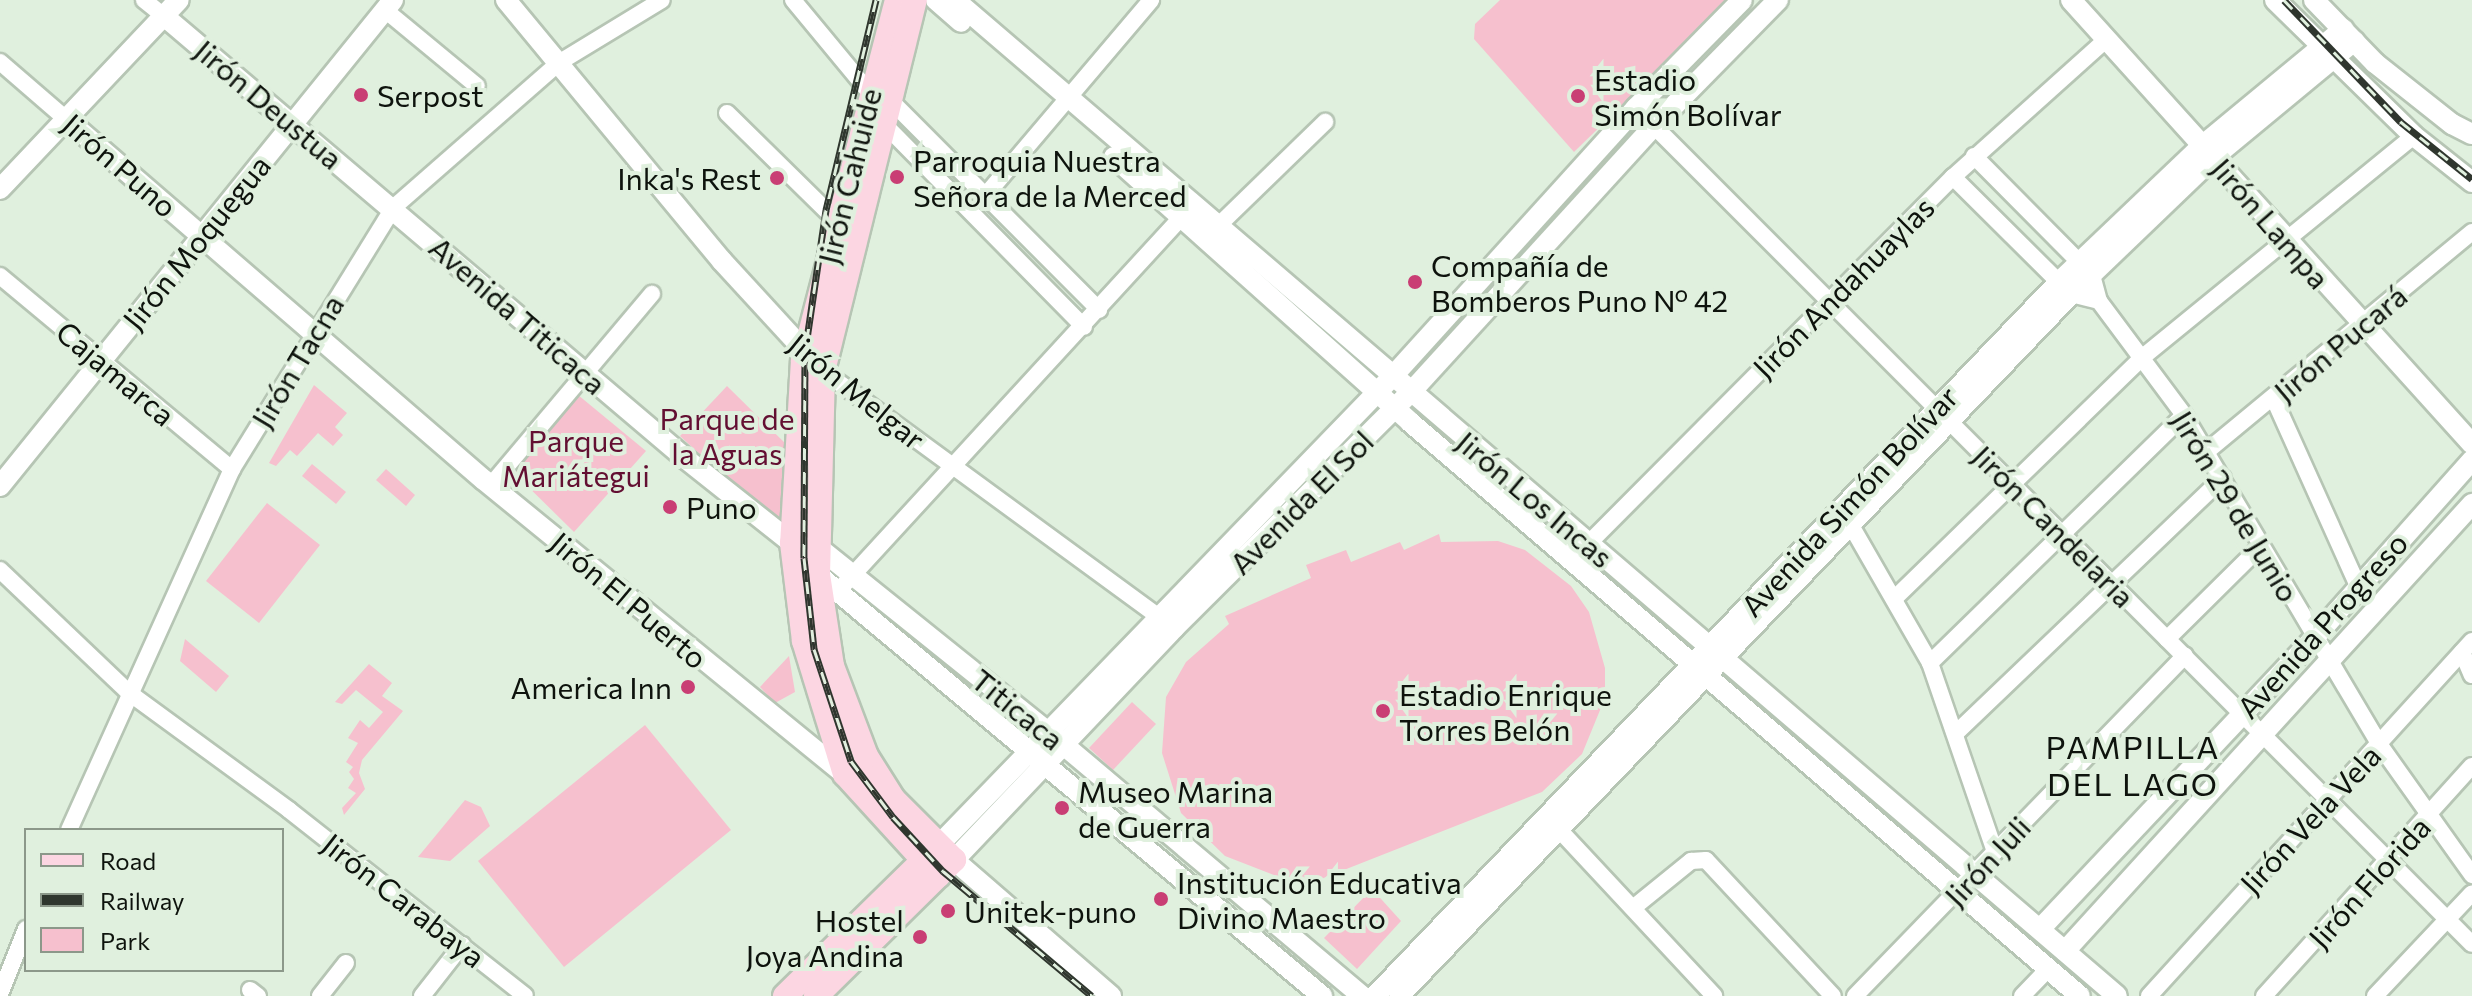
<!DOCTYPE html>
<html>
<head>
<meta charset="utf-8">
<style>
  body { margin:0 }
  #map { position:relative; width:2472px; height:996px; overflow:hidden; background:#e0f0de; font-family:Commissioner,sans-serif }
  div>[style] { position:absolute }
  .green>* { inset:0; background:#f6c0ce }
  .roads { filter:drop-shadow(2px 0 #b6c5b4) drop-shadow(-2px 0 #b6c5b4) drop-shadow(0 2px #b6c5b4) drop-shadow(0 -2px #b6c5b4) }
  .minor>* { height:16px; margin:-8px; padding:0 8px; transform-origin:8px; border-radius:8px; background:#fff }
  .tertiary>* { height:20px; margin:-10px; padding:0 10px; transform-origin:10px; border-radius:10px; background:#fff }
  .secondary>* { height:24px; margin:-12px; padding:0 12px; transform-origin:12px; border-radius:12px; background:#fcd6e2 }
  .rail>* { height:7px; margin-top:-3.5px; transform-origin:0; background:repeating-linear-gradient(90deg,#e0f0de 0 12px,#2f362e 0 24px); box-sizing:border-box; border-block:2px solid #2f362e }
  .dots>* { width:22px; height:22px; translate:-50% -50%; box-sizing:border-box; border:4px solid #e0f0de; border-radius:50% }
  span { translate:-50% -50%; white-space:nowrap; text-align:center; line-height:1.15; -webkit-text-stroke:8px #e0f0de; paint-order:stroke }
  .poi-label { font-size:30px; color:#0e130d }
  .left { translate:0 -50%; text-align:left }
  .right { translate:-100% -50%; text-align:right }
  .street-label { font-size:30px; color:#0e130d }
  .park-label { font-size:30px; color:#630f32 }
  .neighbourhood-label { font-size:32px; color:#0e130d; letter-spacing:2px }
  .legend { position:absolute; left:24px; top:828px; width:260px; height:144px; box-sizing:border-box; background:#e0f0de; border:2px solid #8c988a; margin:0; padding:10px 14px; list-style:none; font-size:24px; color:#0e130d }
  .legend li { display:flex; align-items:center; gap:16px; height:40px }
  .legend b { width:40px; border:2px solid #8c988a }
</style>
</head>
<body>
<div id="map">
  <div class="green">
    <i style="clip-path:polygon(1500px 0,1730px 0,1574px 152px,1474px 39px,1475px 24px)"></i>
    <i style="clip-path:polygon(314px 385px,347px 413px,335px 427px,343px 435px,333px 446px,318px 433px,297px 456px,290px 450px,276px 466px,269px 463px)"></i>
    <i style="clip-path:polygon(727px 386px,789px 447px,791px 538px,680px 436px)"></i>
    <i style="clip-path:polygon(572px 390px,646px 451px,574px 532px,508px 467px)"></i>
    <i style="clip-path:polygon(312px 464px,346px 492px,336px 504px,302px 476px)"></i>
    <i style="clip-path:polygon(386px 469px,415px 495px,406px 506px,376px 480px)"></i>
    <i style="clip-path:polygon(267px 503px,320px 545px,259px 623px,206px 581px)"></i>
    <i style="clip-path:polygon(1439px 534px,1441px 542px,1498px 541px,1525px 550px,1571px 586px,1589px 612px,1605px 668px,1605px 698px,1582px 754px,1542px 792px,1321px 879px,1287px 880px,1225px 856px,1181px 813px,1162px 753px,1166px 697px,1186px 662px,1229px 624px,1225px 616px,1311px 578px,1306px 565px,1346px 550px,1351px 562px,1400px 542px,1404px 550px)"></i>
    <i style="clip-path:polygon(185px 639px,229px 676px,216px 692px,180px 661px)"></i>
    <i style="clip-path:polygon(789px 656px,795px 692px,775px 703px,760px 687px)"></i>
    <i style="clip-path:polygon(369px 664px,392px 683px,382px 696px,403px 711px,362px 760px,359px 773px,365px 789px,344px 815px,342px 808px,356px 793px,348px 788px,354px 779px,349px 772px,353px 767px,346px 762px,358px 743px,348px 738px,360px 720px,369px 728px,383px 712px,356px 690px,342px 704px,335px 702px)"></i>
    <i style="clip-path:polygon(1132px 702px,1156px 724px,1113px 770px,1089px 748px)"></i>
    <i style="clip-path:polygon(645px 725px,731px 830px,564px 967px,478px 861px)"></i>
    <i style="clip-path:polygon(465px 800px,481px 807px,490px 826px,450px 861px,418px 857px)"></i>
    <i style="clip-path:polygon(1372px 889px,1401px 921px,1357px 969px,1324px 938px)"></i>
  </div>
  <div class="roads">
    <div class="minor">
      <i style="left:144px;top:0;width:26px;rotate:39deg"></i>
      <i style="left:793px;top:0;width:119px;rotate:50.4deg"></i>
      <i style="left:869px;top:92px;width:38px;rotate:63deg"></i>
      <i style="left:886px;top:126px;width:282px;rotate:45.4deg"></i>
      <i style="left:385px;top:10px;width:119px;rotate:39.6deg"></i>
      <i style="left:0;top:62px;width:87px;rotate:40.8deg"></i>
      <i style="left:886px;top:96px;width:302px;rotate:45.1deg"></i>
      <i style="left:1636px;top:108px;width:1182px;rotate:45deg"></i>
      <i style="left:727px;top:113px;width:163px;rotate:44.5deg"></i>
      <i style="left:1974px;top:156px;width:168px;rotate:45.2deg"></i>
      <i style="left:2092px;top:275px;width:27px;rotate:75deg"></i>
      <i style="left:2099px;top:301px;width:142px;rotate:53.3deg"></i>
      <i style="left:2184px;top:415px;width:382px;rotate:59.3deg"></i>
      <i style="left:2379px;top:744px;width:161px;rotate:54.6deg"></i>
      <i style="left:1953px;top:177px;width:166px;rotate:44.8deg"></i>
      <i style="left:2071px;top:294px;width:29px;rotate:14deg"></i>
      <i style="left:985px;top:196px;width:257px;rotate:-49.7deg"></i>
      <i style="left:1217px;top:227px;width:151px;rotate:-44.2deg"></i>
      <i style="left:0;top:276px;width:302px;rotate:39.8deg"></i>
      <i style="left:823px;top:371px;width:426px;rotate:36.2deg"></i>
      <i style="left:2274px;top:399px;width:205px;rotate:65.8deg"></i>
      <i style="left:2206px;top:452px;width:345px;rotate:-39.6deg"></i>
      <i style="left:491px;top:485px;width:250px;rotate:-49.9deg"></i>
      <i style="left:1845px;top:515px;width:171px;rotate:60.1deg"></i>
      <i style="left:1930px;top:663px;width:200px;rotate:71deg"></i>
      <i style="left:1588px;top:544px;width:518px;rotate:-45.16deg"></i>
      <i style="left:1953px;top:177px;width:207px;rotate:-41.9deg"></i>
      <i style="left:0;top:570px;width:177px;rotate:43.6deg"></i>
      <i style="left:128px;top:692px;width:200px;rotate:36.2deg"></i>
      <i style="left:289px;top:810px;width:300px;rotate:38.2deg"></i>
      <i style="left:839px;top:590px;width:516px;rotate:-47.43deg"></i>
      <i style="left:1896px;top:597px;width:346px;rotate:-44.2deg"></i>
      <i style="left:2144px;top:356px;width:348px;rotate:-39.2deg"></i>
      <i style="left:2167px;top:639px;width:132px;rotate:-44.7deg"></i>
      <i style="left:2462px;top:652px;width:25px;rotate:67deg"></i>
      <i style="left:1930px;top:663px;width:355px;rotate:-44.3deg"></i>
      <i style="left:1956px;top:733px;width:369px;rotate:-43.7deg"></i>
      <i style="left:1552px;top:822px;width:238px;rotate:47deg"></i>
      <i style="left:69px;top:830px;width:396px;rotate:-65.7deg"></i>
      <i style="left:232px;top:469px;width:307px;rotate:-58.3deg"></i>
      <i style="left:393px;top:208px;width:222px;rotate:-41.2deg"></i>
      <i style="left:560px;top:62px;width:119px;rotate:-31.3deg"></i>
      <i style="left:1633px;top:908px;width:75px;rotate:-39deg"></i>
      <i style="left:1691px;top:861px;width:15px;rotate:-4deg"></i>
      <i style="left:1706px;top:860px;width:186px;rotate:47deg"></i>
      <i style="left:250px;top:990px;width:10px;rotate:37deg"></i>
      <i style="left:0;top:994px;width:70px;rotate:-68.2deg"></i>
      <i style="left:320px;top:996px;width:42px;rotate:-51.8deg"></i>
      <i style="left:422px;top:996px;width:65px;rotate:-51.9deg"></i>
      <i style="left:1855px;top:996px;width:474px;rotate:-45.9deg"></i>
      <i style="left:2022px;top:996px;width:37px;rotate:-46deg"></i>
      <i style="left:2149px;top:996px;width:480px;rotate:-47.7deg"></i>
      <i style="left:2264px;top:996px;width:310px;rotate:-47.9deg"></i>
      <i style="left:2375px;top:996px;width:141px;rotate:-46.7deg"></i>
    </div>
    <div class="tertiary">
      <i style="left:506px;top:0;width:339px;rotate:50.4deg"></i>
      <i style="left:722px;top:261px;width:137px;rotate:47.4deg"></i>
      <i style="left:936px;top:0;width:33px;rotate:41deg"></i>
      <i style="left:955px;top:0;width:1530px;rotate:40.6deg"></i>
      <i style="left:2071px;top:0;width:598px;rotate:47.91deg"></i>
      <i style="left:2275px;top:0;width:194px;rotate:44.4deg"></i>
      <i style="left:2414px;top:136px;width:74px;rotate:38.4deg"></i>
      <i style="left:2314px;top:0;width:88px;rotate:45.9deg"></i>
      <i style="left:2375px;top:63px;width:98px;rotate:38.4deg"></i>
      <i style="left:2452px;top:124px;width:22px;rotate:27deg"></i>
      <i style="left:164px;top:16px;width:685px;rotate:40.32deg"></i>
      <i style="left:686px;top:459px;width:135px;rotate:38.4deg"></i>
      <i style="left:792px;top:543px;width:41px;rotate:50.9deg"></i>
      <i style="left:818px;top:575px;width:657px;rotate:39.87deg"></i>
      <i style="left:66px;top:119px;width:552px;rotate:40.82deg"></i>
      <i style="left:484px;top:480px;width:466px;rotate:39.2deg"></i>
      <i style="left:1114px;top:157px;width:397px;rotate:41.8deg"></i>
      <i style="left:1410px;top:422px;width:882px;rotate:40.59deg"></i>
      <i style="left:0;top:189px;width:260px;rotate:-46.6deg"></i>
      <i style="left:0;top:486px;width:625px;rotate:-51.04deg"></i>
      <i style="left:808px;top:546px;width:11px;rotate:10deg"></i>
      <i style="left:819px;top:548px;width:316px;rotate:38.8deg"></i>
      <i style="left:1065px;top:746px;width:388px;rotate:40.1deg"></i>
      <i style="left:938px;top:846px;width:653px;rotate:-45.93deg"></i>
      <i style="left:1392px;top:377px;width:363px;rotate:-47.8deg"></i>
      <i style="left:1636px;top:108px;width:151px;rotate:-45.5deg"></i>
      <i style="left:2040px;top:929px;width:400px;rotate:-46.7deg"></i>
      <i style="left:2314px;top:638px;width:238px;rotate:-48.4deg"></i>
      <i style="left:2065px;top:951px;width:605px;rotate:-47.68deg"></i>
      <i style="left:1111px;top:996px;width:208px;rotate:-139.1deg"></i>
      <i style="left:954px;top:860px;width:320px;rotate:-46.5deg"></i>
      <i style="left:1174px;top:628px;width:333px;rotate:-44.9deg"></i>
      <i style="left:1410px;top:393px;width:362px;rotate:-47.6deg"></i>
      <i style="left:1654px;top:126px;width:177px;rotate:-45.5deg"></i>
      <i style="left:1375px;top:996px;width:990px;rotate:-46.23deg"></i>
      <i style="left:2060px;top:281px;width:197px;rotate:-43.6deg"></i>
      <i style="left:2203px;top:145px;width:182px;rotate:-39.6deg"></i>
      <i style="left:1399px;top:996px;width:972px;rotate:-46.25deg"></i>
      <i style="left:2071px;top:294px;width:198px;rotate:-43.8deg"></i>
      <i style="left:2214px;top:157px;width:182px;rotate:-39.6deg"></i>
    </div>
    <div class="secondary">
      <i style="left:897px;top:0;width:372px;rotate:104.6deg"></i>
      <i style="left:803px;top:360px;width:183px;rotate:93.4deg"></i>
      <i style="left:792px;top:543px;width:99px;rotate:83deg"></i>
      <i style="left:804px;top:641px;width:139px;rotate:72.9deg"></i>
      <i style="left:845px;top:774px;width:138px;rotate:47.6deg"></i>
      <i style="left:785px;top:996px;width:207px;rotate:-44.4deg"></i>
      <i style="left:816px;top:996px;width:194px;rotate:-44.6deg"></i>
      <i style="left:954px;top:860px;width:86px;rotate:-135deg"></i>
      <i style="left:893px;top:799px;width:51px;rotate:-122.1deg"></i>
      <i style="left:866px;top:756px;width:96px;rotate:-110.7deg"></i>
      <i style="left:832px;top:666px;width:92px;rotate:-98.7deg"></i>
      <i style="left:818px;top:575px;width:204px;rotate:-88.6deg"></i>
      <i style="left:823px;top:371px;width:382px;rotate:-76.1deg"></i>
    </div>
  </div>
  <div class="rail">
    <i style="left:876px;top:0;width:216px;rotate:103.4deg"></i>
    <i style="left:826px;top:210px;width:144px;rotate:98.4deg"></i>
    <i style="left:805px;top:352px;width:206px;rotate:90.3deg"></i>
    <i style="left:804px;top:558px;width:92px;rotate:83.7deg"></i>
    <i style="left:814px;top:649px;width:118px;rotate:71.7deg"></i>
    <i style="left:851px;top:761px;width:70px;rotate:53.1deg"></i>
    <i style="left:893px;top:817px;width:74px;rotate:47.2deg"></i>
    <i style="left:943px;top:871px;width:194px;rotate:40deg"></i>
    <i style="left:2284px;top:0;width:169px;rotate:46.2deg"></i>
    <i style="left:2401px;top:122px;width:91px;rotate:38.8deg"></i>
  </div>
  <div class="dots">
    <i style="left:361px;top:95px;background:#c93e74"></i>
    <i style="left:1578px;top:96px;background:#c93e74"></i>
    <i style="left:897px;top:177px;background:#c93e74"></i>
    <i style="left:777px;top:178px;background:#c93e74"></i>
    <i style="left:1415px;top:282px;background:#c93e74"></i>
    <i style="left:670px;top:507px;background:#c93e74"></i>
    <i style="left:688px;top:687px;background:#c93e74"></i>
    <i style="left:1383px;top:711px;background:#c93e74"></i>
    <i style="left:1062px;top:808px;background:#c93e74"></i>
    <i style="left:1161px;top:899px;background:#c93e74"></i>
    <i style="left:948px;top:911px;background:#c93e74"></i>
    <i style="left:920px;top:937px;background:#c93e74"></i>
  </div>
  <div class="poi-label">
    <span class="left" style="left:1594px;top:96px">Estadio<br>Simón Bolívar</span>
    <span class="left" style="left:377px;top:95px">Serpost</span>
    <span class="left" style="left:913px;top:177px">Parroquia Nuestra<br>Señora de la Merced</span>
    <span class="right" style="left:761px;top:178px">Inka's Rest</span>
    <span class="left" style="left:1431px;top:282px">Compañía de<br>Bomberos Puno Nº 42</span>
    <span class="left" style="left:686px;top:507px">Puno</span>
    <span class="right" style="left:672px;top:687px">America Inn</span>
    <span class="left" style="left:1399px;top:711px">Estadio Enrique<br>Torres Belón</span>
    <span class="left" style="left:1078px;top:808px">Museo Marina<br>de Guerra</span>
    <span class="left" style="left:1177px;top:899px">Institución Educativa<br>Divino Maestro</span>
    <span class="left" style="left:964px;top:911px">Unitek-puno</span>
    <span class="right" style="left:904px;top:937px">Hostel<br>Joya Andina</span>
  </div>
  <div class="street-label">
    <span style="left:269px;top:104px;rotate:40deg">Jirón Deustua</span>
    <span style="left:120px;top:165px;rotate:41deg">Jirón Puno</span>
    <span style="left:849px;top:176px;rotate:-76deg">Jirón Cahuide</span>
    <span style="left:2271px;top:223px;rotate:49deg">Jirón Lampa</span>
    <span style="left:196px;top:242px;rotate:-51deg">Jirón Moquegua</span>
    <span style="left:1843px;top:287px;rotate:-45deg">Jirón Andahuaylas</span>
    <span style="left:518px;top:315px;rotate:41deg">Avenida Titicaca</span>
    <span style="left:2340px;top:343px;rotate:-40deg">Jirón Pucará</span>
    <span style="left:297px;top:361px;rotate:-59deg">Jirón Tacna</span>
    <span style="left:116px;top:373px;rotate:40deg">Cajamarca</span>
    <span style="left:857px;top:391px;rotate:39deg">Jirón Melgar</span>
    <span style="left:1535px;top:499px;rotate:40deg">Jirón Los Incas</span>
    <span style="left:1849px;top:501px;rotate:-47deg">Avenida Simón Bolívar</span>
    <span style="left:1301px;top:502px;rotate:-45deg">Avenida El Sol</span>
    <span style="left:2236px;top:506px;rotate:59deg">Jirón 29 de Junio</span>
    <span style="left:2054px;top:526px;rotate:45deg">Jirón Candelaria</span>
    <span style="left:629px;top:600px;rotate:40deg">Jirón El Puerto</span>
    <span style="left:2322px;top:625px;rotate:-48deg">Avenida Progreso</span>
    <span style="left:1018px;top:709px;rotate:39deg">Titicaca</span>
    <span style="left:2310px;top:819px;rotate:-47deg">Jirón Vela Vela</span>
    <span style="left:1987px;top:861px;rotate:-47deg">Jirón Juli</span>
    <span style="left:2369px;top:882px;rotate:-48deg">Jirón Florida</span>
    <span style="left:404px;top:900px;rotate:38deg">Jirón Carabaya</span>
  </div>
  <div class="park-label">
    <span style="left:727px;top:435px">Parque de<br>la Aguas</span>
    <span style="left:576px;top:457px">Parque<br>Mariátegui</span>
  </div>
  <div class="neighbourhood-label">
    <span style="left:2133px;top:765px">PAMPILLA<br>DEL LAGO</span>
  </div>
  <ul class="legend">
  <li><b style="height:10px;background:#fcd6e2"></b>Road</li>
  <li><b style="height:10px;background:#2f362e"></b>Railway</li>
  <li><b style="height:22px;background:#f6c0ce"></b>Park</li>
  </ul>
</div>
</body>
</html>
